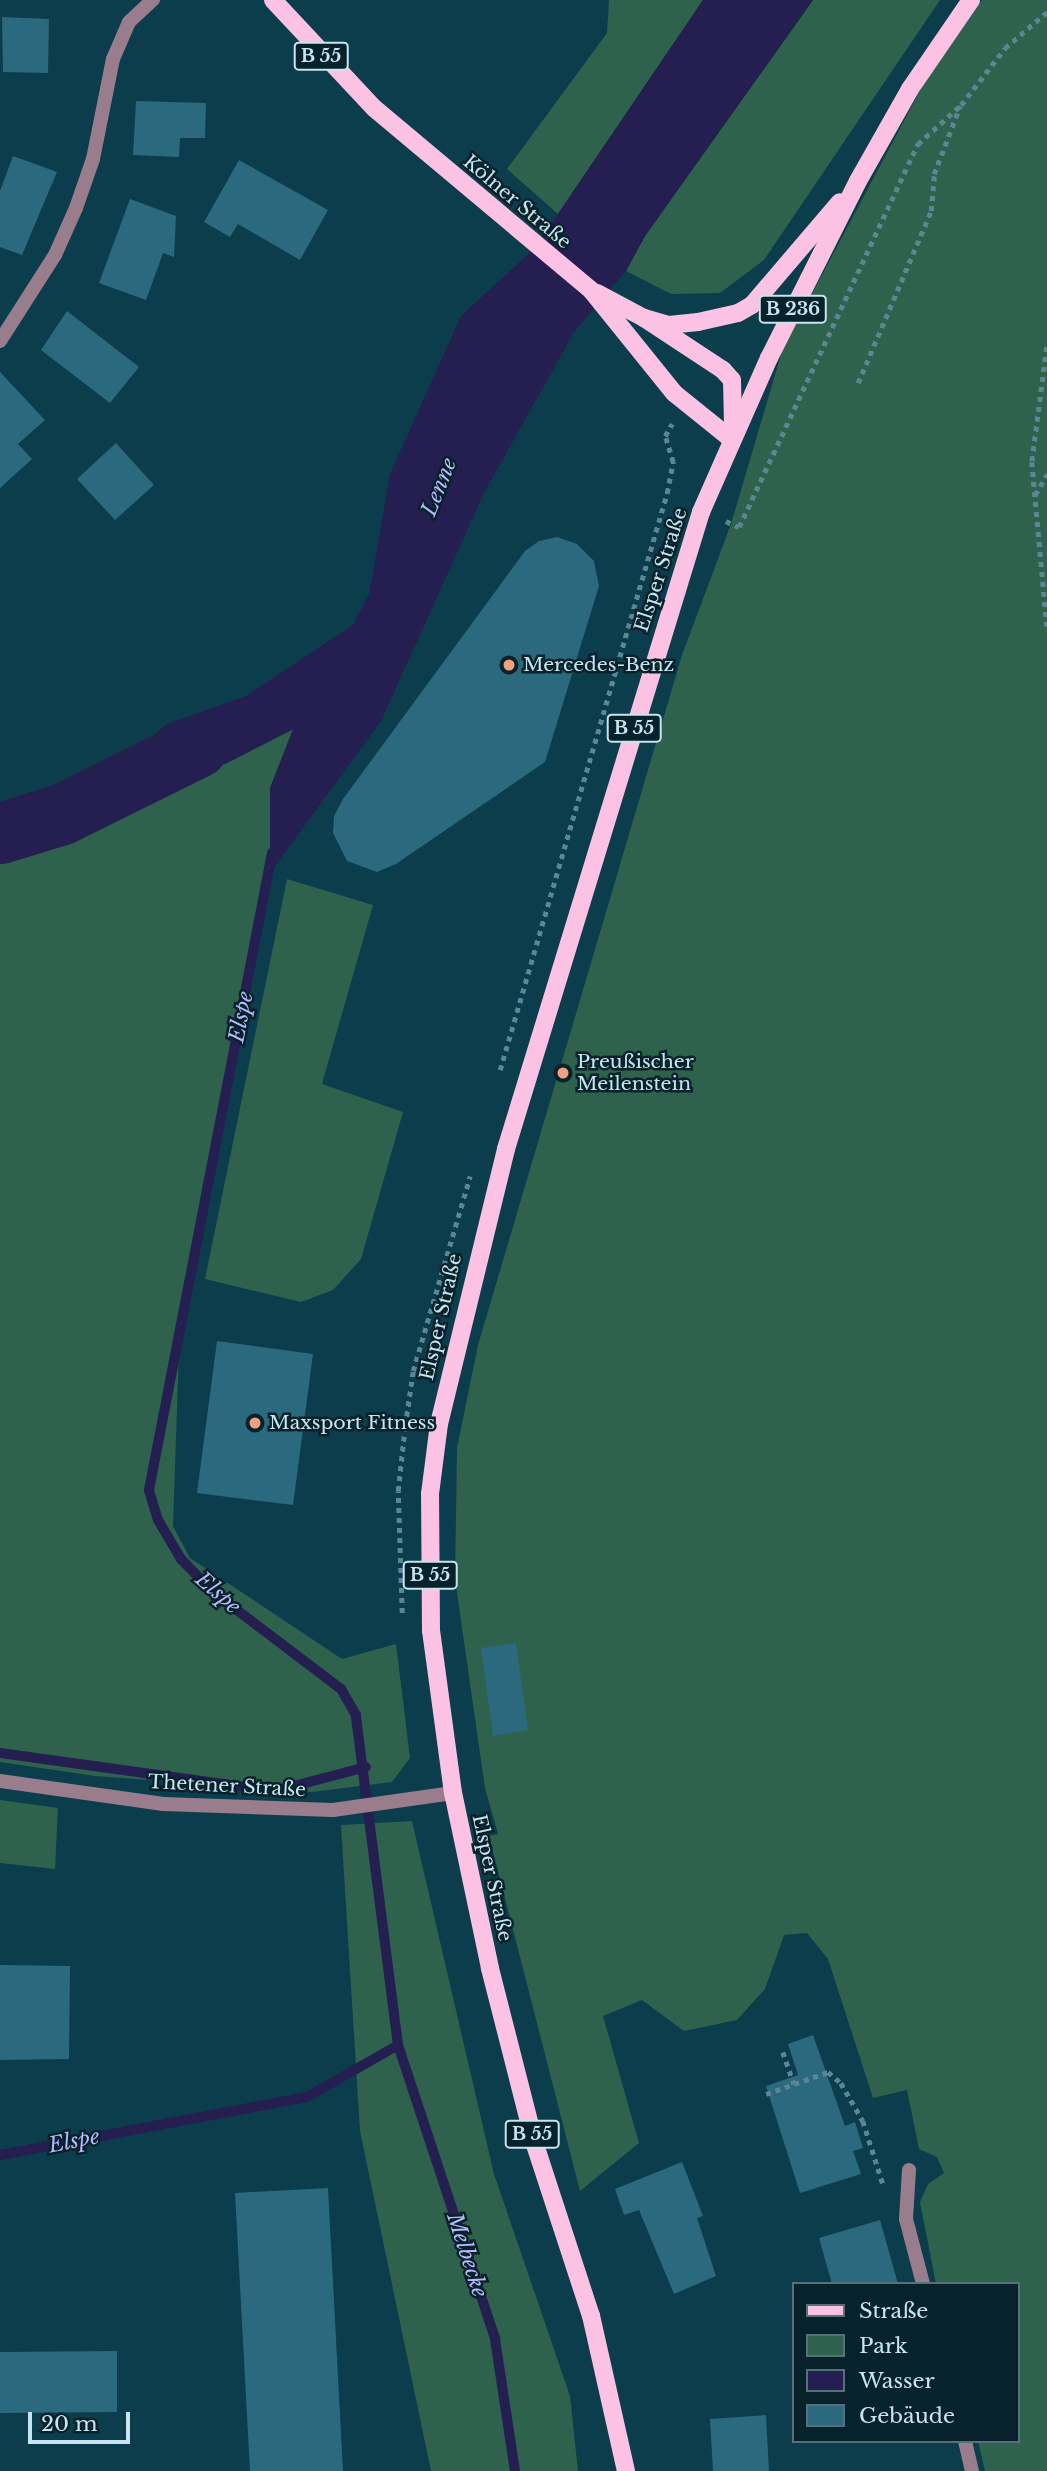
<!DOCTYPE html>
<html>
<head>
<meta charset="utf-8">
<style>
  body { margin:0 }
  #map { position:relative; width:1047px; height:2471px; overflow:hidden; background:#0b3d4d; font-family:"Libre Baskerville",serif }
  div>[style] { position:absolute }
  .green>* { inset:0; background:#2e624c }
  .water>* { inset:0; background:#241e51 }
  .stream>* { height:10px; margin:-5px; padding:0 5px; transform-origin:5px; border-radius:5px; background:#241e51 }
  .river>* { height:61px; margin:-30.5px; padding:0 30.5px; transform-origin:30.5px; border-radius:30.5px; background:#241e51 }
  .building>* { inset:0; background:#2b697e }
  .path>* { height:4.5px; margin-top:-2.25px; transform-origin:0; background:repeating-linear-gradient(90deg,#5d8694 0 5px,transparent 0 10px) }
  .minor>* { height:14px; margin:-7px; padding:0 7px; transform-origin:7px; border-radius:7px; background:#9a7d8d }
  .primary>* { height:18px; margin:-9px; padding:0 9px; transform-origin:9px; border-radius:9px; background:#fcc2e3 }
  .dots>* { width:19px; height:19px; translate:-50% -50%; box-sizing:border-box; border:4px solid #08222b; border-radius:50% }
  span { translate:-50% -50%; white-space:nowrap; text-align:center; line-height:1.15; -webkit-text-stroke:5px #08222b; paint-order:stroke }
  .shield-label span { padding:2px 5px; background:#08222b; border:2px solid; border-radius:5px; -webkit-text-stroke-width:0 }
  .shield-label { font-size:18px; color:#c7e5f1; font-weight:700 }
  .street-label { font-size:19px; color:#c7e5f1 }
  .poi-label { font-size:19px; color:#c7e5f1 }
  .left { translate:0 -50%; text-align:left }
  .water-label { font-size:21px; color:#b9b9fe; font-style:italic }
  .legend { position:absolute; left:792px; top:2282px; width:228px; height:161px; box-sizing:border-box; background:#08222b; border:2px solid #54707a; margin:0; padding:9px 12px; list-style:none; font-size:21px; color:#c7e5f1 }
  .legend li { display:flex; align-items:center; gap:14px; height:35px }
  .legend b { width:35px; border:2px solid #54707a }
  .scale { position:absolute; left:28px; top:2412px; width:102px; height:32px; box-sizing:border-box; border:4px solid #c7e5f1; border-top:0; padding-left:9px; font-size:21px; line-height:24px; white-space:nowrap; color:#c7e5f1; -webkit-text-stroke:5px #08222b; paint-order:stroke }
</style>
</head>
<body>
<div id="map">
  <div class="green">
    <i style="clip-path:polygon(609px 0,703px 0,558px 214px,507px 169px,607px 33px)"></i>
    <i style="clip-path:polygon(813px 0,940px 0,764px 260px,720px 293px,671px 294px,626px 271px,645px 236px)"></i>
    <i style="clip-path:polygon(982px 0,1047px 0,1047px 2471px,985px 2471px,978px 2441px,1017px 2441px,1017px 2284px,936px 2284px,920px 2202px,928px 2184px,944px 2173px,937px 2157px,919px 2149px,907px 2090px,873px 2098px,828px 1959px,807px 1933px,784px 1935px,765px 1989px,737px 2020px,684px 2031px,642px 2000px,603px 2016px,639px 2143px,580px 2191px,489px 1836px,498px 1834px,485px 1788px,455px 1579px,457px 1448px,478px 1345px,682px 655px,731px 524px,783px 348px,938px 57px)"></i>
    <i style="clip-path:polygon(294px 729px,270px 788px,270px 873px,217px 1121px,179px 1350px,173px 1526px,190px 1558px,342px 1659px,396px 1644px,410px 1758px,392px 1782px,312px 1792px,95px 1776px,0 1762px,0 816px,86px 791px,225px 764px)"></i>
    <i style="clip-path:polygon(287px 879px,373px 905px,322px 1084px,403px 1112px,361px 1259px,333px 1290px,301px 1302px,205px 1279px)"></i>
    <i style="clip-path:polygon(0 1800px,58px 1808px,55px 1869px,0 1863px)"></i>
    <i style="clip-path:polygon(412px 1821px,494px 2174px,570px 2396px,578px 2471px,431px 2471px,360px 2131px,341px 1825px)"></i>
  </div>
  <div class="water">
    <i style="clip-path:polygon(703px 0,813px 0,645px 236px,626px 271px,574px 332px,484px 493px,381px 721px,270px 873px,270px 788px,293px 729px,225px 764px,86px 791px,167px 724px,246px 696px,353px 625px,369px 595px,390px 474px,461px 316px,534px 249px)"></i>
  </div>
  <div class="stream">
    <i style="left:0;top:1753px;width:278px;rotate:7.9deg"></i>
    <i style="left:275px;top:1791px;width:94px;rotate:-14.8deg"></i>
    <i style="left:398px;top:2045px;width:310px;rotate:71.7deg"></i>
    <i style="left:495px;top:2339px;width:134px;rotate:81.4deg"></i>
    <i style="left:0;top:2155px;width:312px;rotate:-10.7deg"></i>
    <i style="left:307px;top:2097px;width:105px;rotate:-29.7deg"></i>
    <i style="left:398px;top:2045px;width:333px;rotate:-97.3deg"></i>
    <i style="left:356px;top:1715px;width:30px;rotate:-120deg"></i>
    <i style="left:341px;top:1689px;width:161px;rotate:-142.8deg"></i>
    <i style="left:213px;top:1592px;width:46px;rotate:-134.1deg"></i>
    <i style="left:181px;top:1559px;width:45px;rotate:-120.5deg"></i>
    <i style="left:158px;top:1520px;width:31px;rotate:-107deg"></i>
    <i style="left:149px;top:1490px;width:649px;rotate:-79.07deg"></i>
  </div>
  <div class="river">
    <i style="left:0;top:833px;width:65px;rotate:-17deg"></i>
    <i style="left:62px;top:814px;width:151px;rotate:-26.4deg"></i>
  </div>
  <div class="building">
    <i style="clip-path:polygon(2px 17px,49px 19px,48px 73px,3px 72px)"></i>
    <i style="clip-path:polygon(136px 101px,206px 103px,205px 138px,180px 138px,179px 157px,133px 155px)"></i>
    <i style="clip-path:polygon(13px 156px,57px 172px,22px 255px,0 247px,0 191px)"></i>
    <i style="clip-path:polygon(239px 160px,328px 210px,300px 260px,238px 224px,230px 237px,204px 222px)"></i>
    <i style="clip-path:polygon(130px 199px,176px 216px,174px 257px,163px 253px,146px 300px,99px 283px)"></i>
    <i style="clip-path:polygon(67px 311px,139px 367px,110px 403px,41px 350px)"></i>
    <i style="clip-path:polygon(0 372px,45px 420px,18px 444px,32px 459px,0 488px)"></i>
    <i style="clip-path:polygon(116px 443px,154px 485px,115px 520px,77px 479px)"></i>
    <i style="clip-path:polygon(557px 537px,577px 544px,594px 561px,599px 586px,545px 762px,396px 864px,377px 872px,347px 861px,333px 833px,334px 816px,343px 799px,525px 551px,539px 541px)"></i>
    <i style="clip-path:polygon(217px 1341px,313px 1354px,293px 1505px,197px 1493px)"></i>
    <i style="clip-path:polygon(516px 1643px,528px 1730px,493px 1736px,481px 1648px)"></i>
    <i style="clip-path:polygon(0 1965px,70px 1966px,69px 2059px,0 2060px)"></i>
    <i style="clip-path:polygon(813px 2035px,845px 2126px,855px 2122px,863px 2148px,853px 2151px,861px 2174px,800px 2193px,766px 2086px,798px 2075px,788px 2044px)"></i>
    <i style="clip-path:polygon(682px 2162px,703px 2216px,697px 2218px,716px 2276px,674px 2294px,639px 2210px,624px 2215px,615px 2189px)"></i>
    <i style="clip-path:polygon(328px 2188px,343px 2471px,250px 2471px,235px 2193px)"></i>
    <i style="clip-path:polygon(880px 2220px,898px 2284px,832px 2284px,819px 2238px)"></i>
    <i style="clip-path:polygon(117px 2351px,117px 2412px,0 2413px,0 2352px)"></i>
    <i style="clip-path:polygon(766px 2415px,769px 2471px,713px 2471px,710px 2419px)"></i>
  </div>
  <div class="path">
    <i style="left:1047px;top:347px;width:116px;rotate:97.4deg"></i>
    <i style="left:1032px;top:462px;width:165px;rotate:84.8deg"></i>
    <i style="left:858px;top:383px;width:187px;rotate:-67deg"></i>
    <i style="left:931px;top:211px;width:37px;rotate:-85deg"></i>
    <i style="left:934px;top:174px;width:73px;rotate:-69.1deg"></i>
    <i style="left:1035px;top:495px;width:24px;rotate:-60deg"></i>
    <i style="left:726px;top:521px;width:14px;rotate:25deg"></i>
    <i style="left:739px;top:527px;width:423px;rotate:-65deg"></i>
    <i style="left:918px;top:144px;width:58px;rotate:-42.2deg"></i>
    <i style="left:961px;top:105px;width:72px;rotate:-52.3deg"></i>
    <i style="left:1005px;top:48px;width:55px;rotate:-40.6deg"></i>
    <i style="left:500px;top:1070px;width:601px;rotate:-73.86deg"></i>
    <i style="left:667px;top:493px;width:32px;rotate:-79deg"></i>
    <i style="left:673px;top:462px;width:27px;rotate:-107deg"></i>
    <i style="left:665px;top:436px;width:14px;rotate:-60deg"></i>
    <i style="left:402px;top:1613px;width:122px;rotate:-91.9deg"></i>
    <i style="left:398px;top:1491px;width:65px;rotate:-83.9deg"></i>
    <i style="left:405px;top:1426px;width:56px;rotate:-81.7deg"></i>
    <i style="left:413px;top:1371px;width:203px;rotate:-73.7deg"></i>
    <i style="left:783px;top:2052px;width:34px;rotate:71deg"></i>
    <i style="left:766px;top:2094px;width:66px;rotate:-19.5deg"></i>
    <i style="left:828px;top:2072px;width:17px;rotate:40deg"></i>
    <i style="left:841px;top:2083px;width:44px;rotate:59.9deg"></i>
    <i style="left:863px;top:2121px;width:66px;rotate:72.4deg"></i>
  </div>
  <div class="minor">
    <i style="left:0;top:341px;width:102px;rotate:-57.4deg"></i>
    <i style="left:55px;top:255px;width:51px;rotate:-65.9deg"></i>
    <i style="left:76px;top:208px;width:52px;rotate:-70.9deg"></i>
    <i style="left:93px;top:159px;width:102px;rotate:-78.7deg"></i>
    <i style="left:113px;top:59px;width:40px;rotate:-66.6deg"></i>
    <i style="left:129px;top:22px;width:33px;rotate:-43deg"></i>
    <i style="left:0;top:1781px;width:165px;rotate:8deg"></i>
    <i style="left:163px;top:1804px;width:170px;rotate:2deg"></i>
    <i style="left:333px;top:1810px;width:121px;rotate:-8.1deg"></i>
    <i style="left:909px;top:2170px;width:49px;rotate:93.5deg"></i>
    <i style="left:906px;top:2219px;width:67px;rotate:75.3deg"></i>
    <i style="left:965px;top:2441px;width:31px;rotate:77deg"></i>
  </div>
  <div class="primary">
    <i style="left:273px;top:0;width:148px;rotate:46.9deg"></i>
    <i style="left:374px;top:108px;width:283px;rotate:40deg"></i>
    <i style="left:591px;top:290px;width:132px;rotate:51.1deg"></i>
    <i style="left:674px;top:393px;width:73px;rotate:38.9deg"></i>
    <i style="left:597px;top:293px;width:53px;rotate:28deg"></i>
    <i style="left:644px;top:318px;width:95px;rotate:33.4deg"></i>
    <i style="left:723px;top:370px;width:13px;rotate:48deg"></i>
    <i style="left:732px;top:380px;width:45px;rotate:88.7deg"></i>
    <i style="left:644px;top:318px;width:26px;rotate:16deg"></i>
    <i style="left:669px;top:325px;width:29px;rotate:-6deg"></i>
    <i style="left:698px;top:322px;width:41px;rotate:-12.7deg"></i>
    <i style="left:738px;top:313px;width:16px;rotate:-30deg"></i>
    <i style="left:752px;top:305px;width:135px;rotate:-49.5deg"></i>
    <i style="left:626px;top:2471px;width:159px;rotate:-102.7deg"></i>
    <i style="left:591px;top:2316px;width:180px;rotate:-108.1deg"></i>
    <i style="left:535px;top:2145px;width:183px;rotate:-104.3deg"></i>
    <i style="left:490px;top:1968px;width:179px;rotate:-101.9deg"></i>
    <i style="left:453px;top:1793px;width:163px;rotate:-97.7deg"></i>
    <i style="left:431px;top:1631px;width:137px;rotate:-90.4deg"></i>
    <i style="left:430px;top:1494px;width:71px;rotate:-82.7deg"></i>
    <i style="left:439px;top:1424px;width:283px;rotate:-76.3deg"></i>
    <i style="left:506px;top:1149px;width:666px;rotate:-72.98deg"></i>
    <i style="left:701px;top:512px;width:168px;rotate:-66.2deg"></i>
    <i style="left:769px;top:358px;width:198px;rotate:-63.3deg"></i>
    <i style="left:858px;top:181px;width:106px;rotate:-60.5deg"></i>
    <i style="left:910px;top:89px;width:108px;rotate:-55.6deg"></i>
  </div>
  <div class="dots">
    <i style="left:509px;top:665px;background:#f1a17e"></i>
    <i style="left:563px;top:1073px;background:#f1a17e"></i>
    <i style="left:255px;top:1423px;background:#f1a17e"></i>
  </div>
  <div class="shield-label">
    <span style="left:321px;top:56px">B 55</span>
    <span style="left:793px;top:309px">B 236</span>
    <span style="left:634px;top:728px">B 55</span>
    <span style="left:430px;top:1575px">B 55</span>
    <span style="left:532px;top:2134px">B 55</span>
  </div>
  <div class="street-label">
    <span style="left:517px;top:202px;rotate:40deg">Kölner Straße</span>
    <span style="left:661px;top:570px;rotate:-72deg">Elsper Straße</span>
    <span style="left:441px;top:1317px;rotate:-77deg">Elsper Straße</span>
    <span style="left:227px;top:1786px;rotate:3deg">Thetener Straße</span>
    <span style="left:492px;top:1878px;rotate:78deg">Elsper Straße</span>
  </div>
  <div class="poi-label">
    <span class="left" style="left:523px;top:665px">Mercedes-Benz</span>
    <span class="left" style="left:577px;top:1073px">Preußischer<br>Meilenstein</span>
    <span class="left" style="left:269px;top:1423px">Maxsport Fitness</span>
  </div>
  <div class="water-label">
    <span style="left:439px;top:487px;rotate:-68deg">Lenne</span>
    <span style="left:241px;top:1017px;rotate:-79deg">Elspe</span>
    <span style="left:218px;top:1593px;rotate:41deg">Elspe</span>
    <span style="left:74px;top:2141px;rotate:-11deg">Elspe</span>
    <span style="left:467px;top:2255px;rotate:72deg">Melbecke</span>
  </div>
  <ul class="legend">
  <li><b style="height:9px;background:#fcc2e3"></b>Straße</li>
  <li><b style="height:19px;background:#2e624c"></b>Park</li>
  <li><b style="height:19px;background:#241e51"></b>Wasser</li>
  <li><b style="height:19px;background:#2b697e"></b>Gebäude</li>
  </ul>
  <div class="scale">20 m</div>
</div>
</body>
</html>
